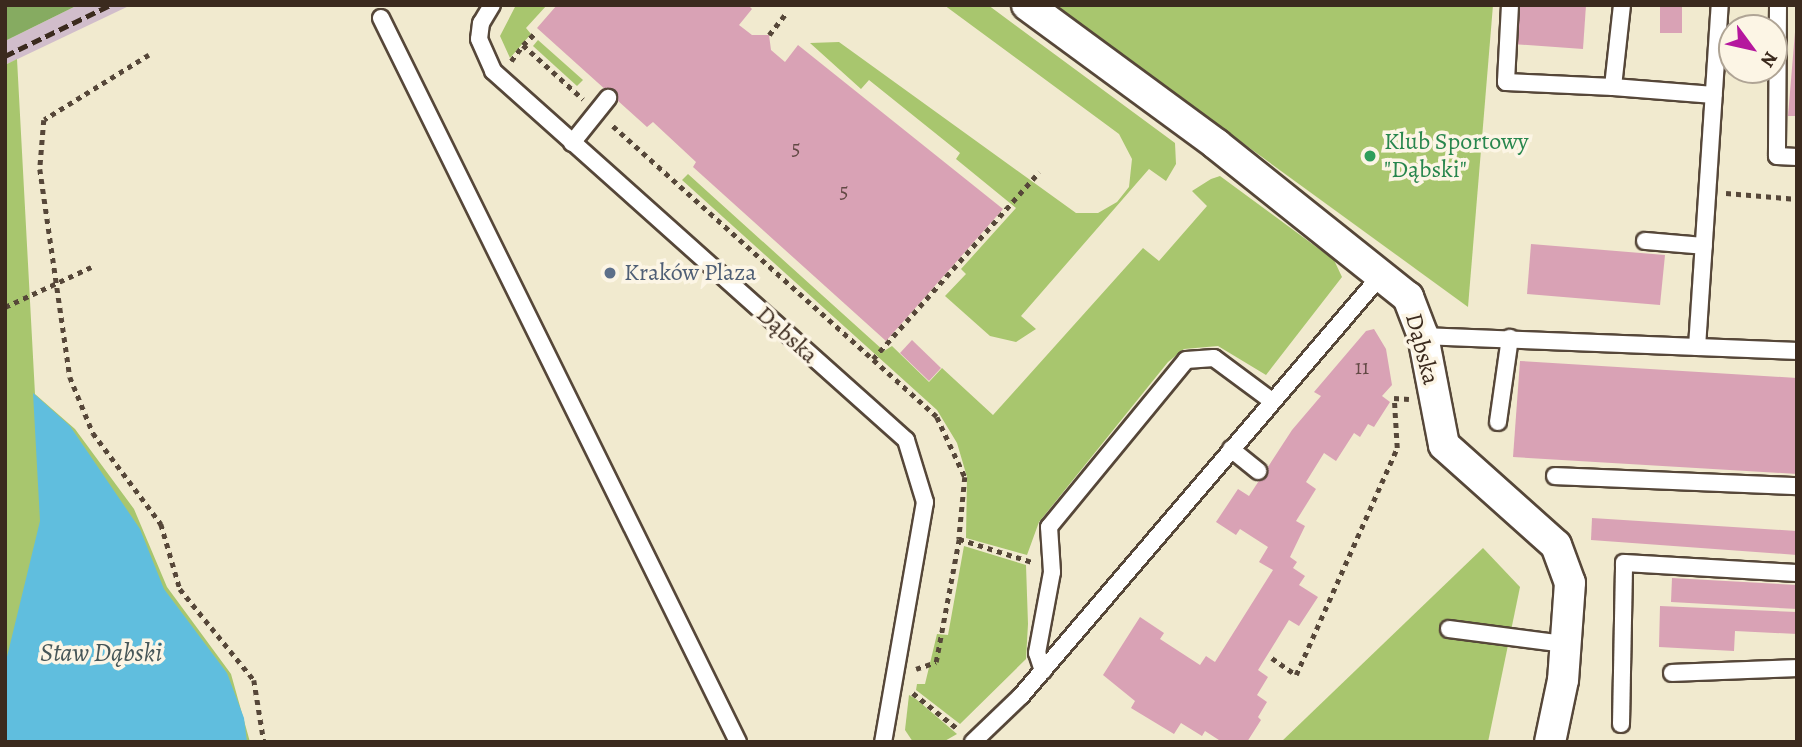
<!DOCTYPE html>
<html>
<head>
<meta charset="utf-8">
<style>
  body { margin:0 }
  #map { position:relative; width:1802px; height:747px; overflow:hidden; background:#f1eacf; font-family:Alegreya,serif }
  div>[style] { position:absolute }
  .industrial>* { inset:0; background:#d1bdcb }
  .green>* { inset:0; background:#a8c66e }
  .forest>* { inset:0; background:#86ab61 }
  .water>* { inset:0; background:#60bede }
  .building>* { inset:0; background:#d9a2b5 }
  .path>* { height:4.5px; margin-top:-2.25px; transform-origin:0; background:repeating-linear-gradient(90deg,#564739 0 5px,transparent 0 10px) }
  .roads { filter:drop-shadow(2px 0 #564739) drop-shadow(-2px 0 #564739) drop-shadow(0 2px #564739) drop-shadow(0 -2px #564739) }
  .lane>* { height:16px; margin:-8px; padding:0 8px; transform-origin:8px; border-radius:8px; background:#fff }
  .street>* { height:30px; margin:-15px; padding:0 15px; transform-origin:15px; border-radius:15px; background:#fff }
  .rail>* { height:5px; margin-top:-2.5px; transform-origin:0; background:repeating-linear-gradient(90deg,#3b2a1e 0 10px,transparent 0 15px) }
  .path-bridge>* { height:4.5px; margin-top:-2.25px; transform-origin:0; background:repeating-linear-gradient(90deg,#564739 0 5px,transparent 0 10px) }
  .dots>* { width:19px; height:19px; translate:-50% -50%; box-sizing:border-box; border:4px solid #fcf5e5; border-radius:50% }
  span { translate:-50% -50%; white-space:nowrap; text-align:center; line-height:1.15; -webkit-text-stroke:7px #fcf5e5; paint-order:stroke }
  .number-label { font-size:21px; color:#624844 }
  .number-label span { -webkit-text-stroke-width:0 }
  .leisure-label { font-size:24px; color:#27864d }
  .left { translate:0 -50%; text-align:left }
  .service-label { font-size:24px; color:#4e5e75 }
  .street-label { font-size:24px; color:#3b2a1e }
  .water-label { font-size:26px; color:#465658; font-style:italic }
  .frame { position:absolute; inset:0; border:7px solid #3b2a1e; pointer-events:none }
  .north { position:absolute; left:1718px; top:14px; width:70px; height:70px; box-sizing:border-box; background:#fcf5e5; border:2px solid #afa495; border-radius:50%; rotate:123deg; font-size:19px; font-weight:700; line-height:28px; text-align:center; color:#3b2a1e }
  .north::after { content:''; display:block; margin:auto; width:24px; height:32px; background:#b5179e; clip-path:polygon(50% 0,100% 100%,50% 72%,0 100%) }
</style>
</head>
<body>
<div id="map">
  <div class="industrial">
    <i style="clip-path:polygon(78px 5px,131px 5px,5px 65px,5px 41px)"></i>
  </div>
  <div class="green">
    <i style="clip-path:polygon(516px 5px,547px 5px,526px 28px,531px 34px,510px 58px,500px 36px)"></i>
    <i style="clip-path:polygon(944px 5px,988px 5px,1175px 143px,1176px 164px,1166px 181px,1149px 169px,1021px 316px,1036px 329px,1016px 342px,990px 336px,945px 296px,966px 274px,961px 269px,1016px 208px,956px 159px,960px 153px,869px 80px,861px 89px,810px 43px,839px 42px,1076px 213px,1098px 213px,1117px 202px,1129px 187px,1132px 159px,1119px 134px)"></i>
    <i style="clip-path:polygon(1053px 5px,1493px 5px,1468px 307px)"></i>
    <i style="clip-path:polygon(538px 40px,583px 80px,577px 86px,533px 46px)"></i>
    <i style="clip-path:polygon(17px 59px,35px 394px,75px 429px,134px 509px,167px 587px,231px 674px,250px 742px,5px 742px,5px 65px)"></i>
    <i style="clip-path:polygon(688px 174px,884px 351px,892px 346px,929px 382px,942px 368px,993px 415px,1143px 248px,1159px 261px,1207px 206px,1192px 191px,1211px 179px,1220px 176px,1334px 260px,1342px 277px,1266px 375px,1218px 346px,1184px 349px,1168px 362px,1039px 522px,1027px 555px,966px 538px,967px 477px,957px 443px,937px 410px,682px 180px)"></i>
    <i style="clip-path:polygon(964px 546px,1026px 565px,1028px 624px,1026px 659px,960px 724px,916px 690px,917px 684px,925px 684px,937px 634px,948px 635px)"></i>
    <i style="clip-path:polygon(1483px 548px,1520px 587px,1488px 742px,1281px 742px)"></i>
    <i style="clip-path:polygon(909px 695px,916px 699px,957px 734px,943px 742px,913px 742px,905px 730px)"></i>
  </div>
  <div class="forest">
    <i style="clip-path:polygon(5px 5px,78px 5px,5px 41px)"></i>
  </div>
  <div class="water">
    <i style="clip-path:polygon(33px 393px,70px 426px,140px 529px,164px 589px,227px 673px,244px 718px,247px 742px,5px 742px,5px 665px,40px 521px)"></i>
  </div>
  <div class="building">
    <i style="clip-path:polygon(557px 5px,748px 5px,752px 9px,739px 25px,752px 35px,769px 35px,771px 50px,785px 62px,798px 45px,1003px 209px,886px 341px,693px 167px,696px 162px,653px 122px,647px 127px,537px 28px)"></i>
    <i style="clip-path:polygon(1514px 5px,1586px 5px,1583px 49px,1512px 44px)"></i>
    <i style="clip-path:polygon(1660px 5px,1682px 5px,1682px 33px,1660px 33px)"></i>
    <i style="clip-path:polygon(1795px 32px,1797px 32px,1797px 116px,1788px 116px)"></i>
    <i style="clip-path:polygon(1531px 244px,1665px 255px,1660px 305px,1527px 294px)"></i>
    <i style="clip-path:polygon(1374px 329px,1386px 349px,1392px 385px,1382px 396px,1390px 402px,1374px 427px,1368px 424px,1360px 437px,1354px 433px,1336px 461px,1324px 453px,1306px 482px,1316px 489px,1296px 521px,1305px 526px,1290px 557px,1297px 562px,1293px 568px,1305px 576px,1299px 585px,1318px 597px,1299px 626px,1289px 620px,1258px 670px,1268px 677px,1257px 695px,1267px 702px,1258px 717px,1261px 720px,1247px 742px,1222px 742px,1205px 731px,1202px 736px,1181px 723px,1174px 734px,1131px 708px,1135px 701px,1103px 675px,1140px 617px,1164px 633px,1160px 639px,1200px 665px,1206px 656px,1215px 662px,1273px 570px,1259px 562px,1268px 547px,1240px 529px,1236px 535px,1216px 522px,1238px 489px,1249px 496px,1292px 430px,1321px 396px,1314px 392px,1366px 331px)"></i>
    <i style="clip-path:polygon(912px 340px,941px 368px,929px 381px,900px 353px)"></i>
    <i style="clip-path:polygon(1520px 361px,1797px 378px,1797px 474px,1513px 457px)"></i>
    <i style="clip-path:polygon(1592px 518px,1797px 531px,1797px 555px,1591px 540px)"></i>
    <i style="clip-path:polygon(1672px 578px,1797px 585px,1797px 609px,1671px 602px)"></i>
    <i style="clip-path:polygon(1660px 606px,1797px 612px,1797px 634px,1735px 631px,1734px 651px,1659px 647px)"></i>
  </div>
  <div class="path">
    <i style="left:769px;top:35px;width:28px;rotate:-52deg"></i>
    <i style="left:523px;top:45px;width:16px;rotate:-45deg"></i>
    <i style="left:149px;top:55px;width:123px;rotate:148.2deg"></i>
    <i style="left:44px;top:120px;width:49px;rotate:94.7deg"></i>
    <i style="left:40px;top:169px;width:210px;rotate:81.8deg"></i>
    <i style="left:70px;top:377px;width:61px;rotate:67.7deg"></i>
    <i style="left:93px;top:433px;width:114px;rotate:53.2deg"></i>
    <i style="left:161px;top:524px;width:68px;rotate:73.7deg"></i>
    <i style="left:180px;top:589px;width:117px;rotate:50.9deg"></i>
    <i style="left:254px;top:680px;width:63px;rotate:80.8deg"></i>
    <i style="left:511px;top:61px;width:20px;rotate:-53deg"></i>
    <i style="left:523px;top:45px;width:81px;rotate:42deg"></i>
    <i style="left:613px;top:126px;width:435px;rotate:41.9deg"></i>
    <i style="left:937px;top:417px;width:66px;rotate:65deg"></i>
    <i style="left:965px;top:477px;width:62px;rotate:95.5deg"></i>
    <i style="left:959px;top:539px;width:77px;rotate:17.5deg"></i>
    <i style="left:1726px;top:193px;width:71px;rotate:4.8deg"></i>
    <i style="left:873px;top:359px;width:250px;rotate:-48.4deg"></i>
    <i style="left:1272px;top:658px;width:29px;rotate:35deg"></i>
    <i style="left:1296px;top:675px;width:248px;rotate:-66deg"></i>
    <i style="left:1397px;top:448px;width:50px;rotate:-93.4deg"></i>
    <i style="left:1394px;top:398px;width:15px;rotate:4deg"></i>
    <i style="left:916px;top:669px;width:21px;rotate:-19deg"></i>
    <i style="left:936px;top:662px;width:125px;rotate:-79.4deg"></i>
    <i style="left:913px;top:693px;width:58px;rotate:38.7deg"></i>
  </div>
  <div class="roads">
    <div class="lane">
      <i style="left:492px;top:5px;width:21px;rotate:121deg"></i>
      <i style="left:481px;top:23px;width:16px;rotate:97deg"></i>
      <i style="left:479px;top:39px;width:35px;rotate:66deg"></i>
      <i style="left:493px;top:71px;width:554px;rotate:41.78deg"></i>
      <i style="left:906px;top:440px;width:65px;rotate:73deg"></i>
      <i style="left:925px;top:502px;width:244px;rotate:99.9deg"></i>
      <i style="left:1510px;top:5px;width:77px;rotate:93deg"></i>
      <i style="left:1506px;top:82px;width:107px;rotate:2.7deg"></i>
      <i style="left:1622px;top:5px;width:82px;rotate:96.3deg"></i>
      <i style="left:1613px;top:87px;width:101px;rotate:4.5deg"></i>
      <i style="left:1778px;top:5px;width:151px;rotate:90.4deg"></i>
      <i style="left:1777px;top:156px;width:20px;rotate:3deg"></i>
      <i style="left:381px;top:18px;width:807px;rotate:63.75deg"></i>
      <i style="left:572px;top:143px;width:58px;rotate:-51.3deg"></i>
      <i style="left:1645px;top:241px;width:59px;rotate:4.8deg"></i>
      <i style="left:1423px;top:336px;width:374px;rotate:2.3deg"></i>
      <i style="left:1697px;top:347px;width:343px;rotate:-86.2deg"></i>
      <i style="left:1498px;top:422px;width:85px;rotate:-81.9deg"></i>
      <i style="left:1231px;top:449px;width:35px;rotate:39deg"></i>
      <i style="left:1555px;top:476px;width:242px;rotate:2.4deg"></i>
      <i style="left:1449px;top:629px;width:117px;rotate:7.4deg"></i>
      <i style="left:1043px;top:671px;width:19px;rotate:-108deg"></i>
      <i style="left:1037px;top:653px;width:82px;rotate:-79.5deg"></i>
      <i style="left:1052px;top:572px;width:45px;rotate:-93.8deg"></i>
      <i style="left:1049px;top:527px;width:216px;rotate:-50.6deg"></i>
      <i style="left:1186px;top:360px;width:28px;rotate:-4deg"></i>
      <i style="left:1214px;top:358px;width:72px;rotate:36.6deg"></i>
      <i style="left:1672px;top:673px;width:125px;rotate:-2.3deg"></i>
      <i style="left:1621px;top:724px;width:161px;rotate:-88.9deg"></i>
      <i style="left:1624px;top:563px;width:173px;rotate:3.3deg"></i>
      <i style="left:973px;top:742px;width:66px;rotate:-43.8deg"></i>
      <i style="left:1021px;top:696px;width:555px;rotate:-49.45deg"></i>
    </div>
    <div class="street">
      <i style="left:1027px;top:5px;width:235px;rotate:36.3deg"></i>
      <i style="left:1216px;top:144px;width:246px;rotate:38.6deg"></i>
      <i style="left:1408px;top:297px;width:42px;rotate:69deg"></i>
      <i style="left:1423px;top:336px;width:111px;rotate:79.1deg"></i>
      <i style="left:1444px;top:445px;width:150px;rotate:41.8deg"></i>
      <i style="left:1556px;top:545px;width:40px;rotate:69.8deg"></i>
      <i style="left:1570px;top:583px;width:97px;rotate:94.1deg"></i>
      <i style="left:1563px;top:680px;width:63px;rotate:101.8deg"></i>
    </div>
  </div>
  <div class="rail">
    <i style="left:5px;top:56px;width:117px;rotate:-25.9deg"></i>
  </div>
  <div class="path-bridge">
    <i style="left:5px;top:307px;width:95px;rotate:-24.9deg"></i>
  </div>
  <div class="dots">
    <i style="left:1370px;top:156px;background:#2e9e5b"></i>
    <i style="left:610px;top:273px;background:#5c6f8a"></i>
  </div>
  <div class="number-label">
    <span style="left:796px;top:148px">5</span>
    <span style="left:844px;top:191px">5</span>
    <span style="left:1362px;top:367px">11</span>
  </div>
  <div class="leisure-label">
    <span class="left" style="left:1384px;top:156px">Klub Sportowy<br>"Dąbski"</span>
  </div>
  <div class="service-label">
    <span class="left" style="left:624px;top:273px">Kraków Plaza</span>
  </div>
  <div class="street-label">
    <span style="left:787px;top:335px;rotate:42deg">Dąbska</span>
    <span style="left:1422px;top:349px;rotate:75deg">Dąbska</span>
  </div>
  <div class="water-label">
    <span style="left:101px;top:653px">Staw Dąbski</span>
  </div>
  <div class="frame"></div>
  <div class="north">N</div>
</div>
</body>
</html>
